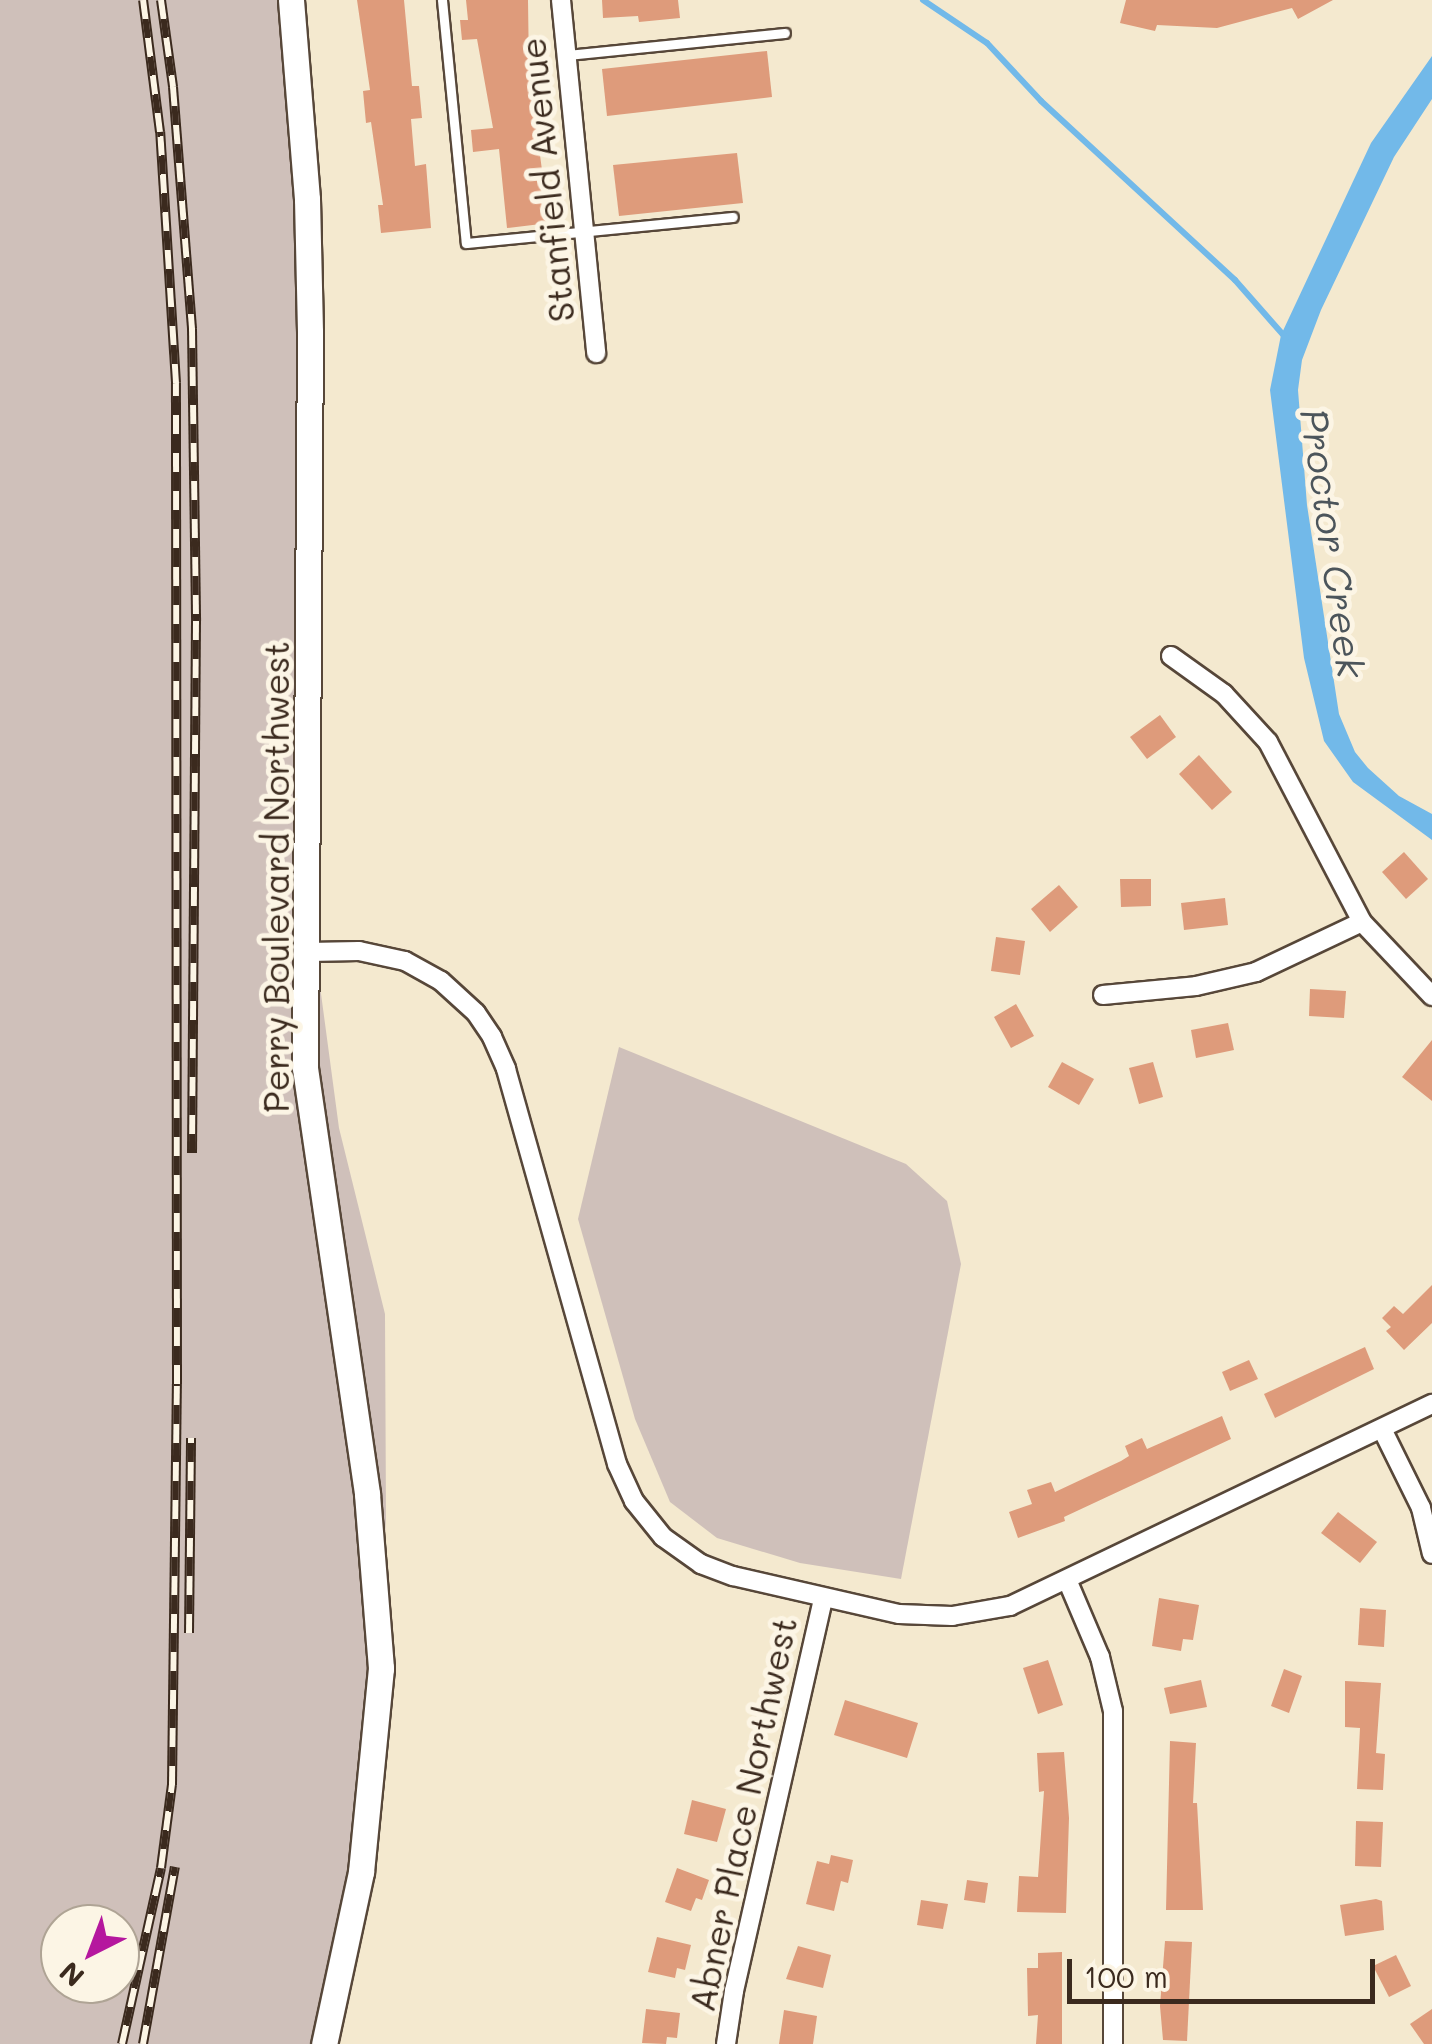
<!DOCTYPE html>
<html>
<head>
<meta charset="utf-8">
<style>
  body { margin:0 }
  #map { position:relative; width:1432px; height:2044px; overflow:hidden; background:#f4e9cf; font-family:Mali,sans-serif }
  div>[style] { position:absolute }
  .industrial>* { inset:0; background:#cfc0ba }
  .water>* { inset:0; background:#72b9e9 }
  .stream>* { height:6px; margin:-3px; padding:0 3px; transform-origin:3px; border-radius:3px; background:#72b9e9 }
  .building>* { inset:0; background:#de9b7b }
  .roads { filter:drop-shadow(2px 0 #574739) drop-shadow(-2px 0 #574739) drop-shadow(0 2px #574739) drop-shadow(0 -2px #574739) }
  .lane>* { height:9px; margin:-4.5px; padding:0 4.5px; transform-origin:4.5px; border-radius:4.5px; background:#fff }
  .street>* { height:18px; margin:-9px; padding:0 9px; transform-origin:9px; border-radius:9px; background:#fff }
  .secondary>* { height:25px; margin:-12.5px; padding:0 12.5px; transform-origin:12.5px; border-radius:12.5px; background:#fff }
  .rail>* { height:10px; margin-top:-5px; transform-origin:0; background:repeating-linear-gradient(90deg,#fcf5e5 0 19px,#3b2a1e 0 38px); box-sizing:border-box; border-block:2px solid #3b2a1e }
  span { translate:-50% -50%; white-space:nowrap; text-align:center; line-height:1.15; -webkit-text-stroke:10px #fcf5e5; paint-order:stroke }
  .street-label { font-size:35px; color:#3b2a1e }
  .water-label { font-size:38px; color:#4c555b; font-style:italic }
  .north { position:absolute; left:40px; top:1904px; width:100px; height:100px; box-sizing:border-box; background:#fcf5e5; border:2px solid #afa495; border-radius:50%; rotate:222deg; font-size:28px; font-weight:700; line-height:40px; text-align:center; color:#3b2a1e }
  .north::after { content:''; display:block; margin:auto; width:35px; height:45px; background:#b5179e; clip-path:polygon(50% 0,100% 100%,50% 72%,0 100%) }
  .scale { position:absolute; left:1067px; top:1959px; width:308px; height:45px; box-sizing:border-box; border:5px solid #3b2a1e; border-top:0; padding-left:12px; font-size:30px; line-height:35px; white-space:nowrap; color:#3b2a1e; -webkit-text-stroke:8px #fcf5e5; paint-order:stroke }
</style>
</head>
<body>
<div id="map">
  <div class="industrial">
    <i style="clip-path:polygon(evenodd,0 0,295px 0,311px 919px,339px 1128px,385px 1314px,386px 1519px,373px 1741px,324px 2044px,0 2044px,0 0,60px 1924px,120px 1924px,120px 1984px,60px 1984px,60px 1924px)"></i>
    <i style="clip-path:polygon(619px 1047px,906px 1164px,947px 1201px,961px 1264px,901px 1579px,800px 1563px,717px 1538px,670px 1502px,635px 1419px,578px 1219px)"></i>
  </div>
  <div class="water">
    <i style="clip-path:polygon(1432px 56px,1432px 99px,1394px 157px,1321px 310px,1302px 360px,1298px 390px,1307px 505px,1339px 714px,1355px 752px,1368px 768px,1399px 796px,1432px 814px,1432px 840px,1353px 782px,1324px 741px,1304px 658px,1270px 390px,1281px 335px,1371px 143px)"></i>
  </div>
  <div class="stream">
    <i style="left:923px;top:0;width:77px;rotate:33.9deg"></i>
    <i style="left:987px;top:43px;width:79px;rotate:47deg"></i>
    <i style="left:1041px;top:101px;width:264px;rotate:42.7deg"></i>
    <i style="left:1235px;top:280px;width:77px;rotate:48.7deg"></i>
  </div>
  <div class="building">
    <i style="clip-path:polygon(357px 0,404px 0,412px 86px,419px 86px,422px 118px,411px 119px,415px 166px,426px 164px,431px 228px,381px 233px,378px 205px,383px 205px,371px 122px,366px 123px,363px 91px,370px 90px)"></i>
    <i style="clip-path:polygon(466px 0,528px 0,529px 72px,549px 223px,507px 228px,499px 149px,473px 152px,471px 130px,493px 128px,477px 39px,462px 40px,460px 20px,468px 20px)"></i>
    <i style="clip-path:polygon(602px 0,678px 0,680px 18px,639px 22px,638px 16px,603px 18px)"></i>
    <i style="clip-path:polygon(1126px 0,1333px 0,1298px 19px,1292px 8px,1217px 28px,1157px 25px,1155px 31px,1120px 23px)"></i>
    <i style="clip-path:polygon(767px 51px,772px 97px,607px 116px,602px 69px)"></i>
    <i style="clip-path:polygon(737px 153px,743px 203px,619px 216px,613px 165px)"></i>
    <i style="clip-path:polygon(1160px 715px,1176px 737px,1147px 759px,1130px 737px)"></i>
    <i style="clip-path:polygon(1199px 755px,1232px 792px,1212px 810px,1179px 774px)"></i>
    <i style="clip-path:polygon(1404px 852px,1428px 879px,1406px 899px,1382px 872px)"></i>
    <i style="clip-path:polygon(1120px 879px,1151px 879px,1151px 906px,1121px 907px)"></i>
    <i style="clip-path:polygon(1059px 885px,1078px 907px,1050px 932px,1031px 909px)"></i>
    <i style="clip-path:polygon(1225px 898px,1228px 925px,1184px 930px,1181px 903px)"></i>
    <i style="clip-path:polygon(996px 937px,1025px 941px,1020px 975px,991px 971px)"></i>
    <i style="clip-path:polygon(1310px 989px,1346px 991px,1344px 1018px,1309px 1016px)"></i>
    <i style="clip-path:polygon(1016px 1004px,1034px 1036px,1011px 1048px,994px 1017px)"></i>
    <i style="clip-path:polygon(1228px 1023px,1234px 1050px,1196px 1058px,1191px 1030px)"></i>
    <i style="clip-path:polygon(1432px 1040px,1432px 1101px,1402px 1077px)"></i>
    <i style="clip-path:polygon(1062px 1062px,1094px 1079px,1079px 1105px,1048px 1087px)"></i>
    <i style="clip-path:polygon(1153px 1062px,1163px 1097px,1139px 1104px,1129px 1068px)"></i>
    <i style="clip-path:polygon(1432px 1285px,1432px 1323px,1404px 1350px,1386px 1331px,1391px 1327px,1382px 1318px,1394px 1306px,1403px 1314px)"></i>
    <i style="clip-path:polygon(1365px 1347px,1374px 1369px,1275px 1418px,1264px 1394px)"></i>
    <i style="clip-path:polygon(1249px 1360px,1258px 1379px,1230px 1391px,1222px 1372px)"></i>
    <i style="clip-path:polygon(1222px 1416px,1231px 1439px,1064px 1517px,1065px 1521px,1018px 1538px,1009px 1512px,1032px 1504px,1027px 1490px,1051px 1482px,1055px 1492px,1121px 1461px,1129px 1456px,1125px 1446px,1142px 1438px,1147px 1449px)"></i>
    <i style="clip-path:polygon(1338px 1512px,1377px 1542px,1360px 1563px,1321px 1533px)"></i>
    <i style="clip-path:polygon(1159px 1598px,1199px 1605px,1193px 1640px,1183px 1639px,1181px 1651px,1152px 1646px)"></i>
    <i style="clip-path:polygon(1360px 1608px,1386px 1610px,1384px 1647px,1358px 1645px)"></i>
    <i style="clip-path:polygon(1048px 1660px,1063px 1705px,1038px 1714px,1023px 1668px)"></i>
    <i style="clip-path:polygon(1284px 1669px,1302px 1676px,1289px 1713px,1271px 1706px)"></i>
    <i style="clip-path:polygon(1201px 1680px,1207px 1707px,1170px 1714px,1164px 1688px)"></i>
    <i style="clip-path:polygon(1345px 1681px,1381px 1683px,1376px 1753px,1385px 1754px,1383px 1790px,1357px 1789px,1360px 1728px,1345px 1727px)"></i>
    <i style="clip-path:polygon(845px 1700px,918px 1723px,907px 1758px,834px 1735px)"></i>
    <i style="clip-path:polygon(1170px 1741px,1196px 1743px,1193px 1803px,1197px 1803px,1203px 1910px,1166px 1910px)"></i>
    <i style="clip-path:polygon(1064px 1752px,1069px 1818px,1066px 1913px,1017px 1912px,1019px 1876px,1038px 1877px,1044px 1791px,1039px 1792px,1037px 1753px)"></i>
    <i style="clip-path:polygon(692px 1800px,726px 1809px,717px 1842px,684px 1834px)"></i>
    <i style="clip-path:polygon(1356px 1821px,1383px 1822px,1381px 1867px,1355px 1866px)"></i>
    <i style="clip-path:polygon(831px 1855px,853px 1860px,848px 1883px,841px 1881px,834px 1911px,806px 1904px,817px 1861px,829px 1864px)"></i>
    <i style="clip-path:polygon(677px 1868px,709px 1880px,702px 1900px,696px 1898px,691px 1911px,665px 1902px)"></i>
    <i style="clip-path:polygon(967px 1880px,988px 1883px,985px 1903px,964px 1900px)"></i>
    <i style="clip-path:polygon(1376px 1899px,1382px 1901px,1384px 1930px,1345px 1936px,1340px 1905px)"></i>
    <i style="clip-path:polygon(921px 1900px,948px 1904px,943px 1929px,917px 1925px)"></i>
    <i style="clip-path:polygon(657px 1937px,691px 1945px,685px 1970px,677px 1968px,675px 1978px,648px 1972px)"></i>
    <i style="clip-path:polygon(1165px 1941px,1192px 1942px,1187px 2041px,1163px 2040px,1160px 2006px)"></i>
    <i style="clip-path:polygon(798px 1946px,831px 1955px,823px 1988px,786px 1979px)"></i>
    <i style="clip-path:polygon(1062px 1952px,1062px 2044px,1036px 2044px,1038px 2015px,1028px 2016px,1027px 1968px,1038px 1968px,1038px 1953px)"></i>
    <i style="clip-path:polygon(1396px 1955px,1411px 1986px,1389px 1997px,1373px 1966px)"></i>
    <i style="clip-path:polygon(646px 2009px,680px 2013px,677px 2038px,667px 2037px,666px 2044px,642px 2043px)"></i>
    <i style="clip-path:polygon(1432px 2009px,1432px 2044px,1424px 2044px,1410px 2024px)"></i>
    <i style="clip-path:polygon(784px 2010px,817px 2016px,813px 2044px,779px 2044px)"></i>
  </div>
  <div class="roads">
    <div class="lane">
      <i style="left:442px;top:0;width:244px;rotate:84.4deg"></i>
      <i style="left:466px;top:243px;width:268px;rotate:-5.6deg"></i>
      <i style="left:567px;top:55px;width:219px;rotate:-5.8deg"></i>
    </div>
    <div class="street">
      <i style="left:561px;top:0;width:355px;rotate:84.3deg"></i>
      <i style="left:1171px;top:656px;width:65px;rotate:35.6deg"></i>
      <i style="left:1224px;top:694px;width:65px;rotate:47.5deg"></i>
      <i style="left:1268px;top:742px;width:203px;rotate:62.4deg"></i>
      <i style="left:1362px;top:922px;width:102px;rotate:46.6deg"></i>
      <i style="left:309px;top:952px;width:50px;rotate:-1.1deg"></i>
      <i style="left:359px;top:951px;width:47px;rotate:12.3deg"></i>
      <i style="left:405px;top:961px;width:41px;rotate:29.1deg"></i>
      <i style="left:441px;top:981px;width:47px;rotate:42.4deg"></i>
      <i style="left:476px;top:1013px;width:29px;rotate:56deg"></i>
      <i style="left:492px;top:1037px;width:35px;rotate:66deg"></i>
      <i style="left:506px;top:1069px;width:410px;rotate:74.3deg"></i>
      <i style="left:617px;top:1464px;width:41px;rotate:65.3deg"></i>
      <i style="left:634px;top:1501px;width:46px;rotate:51.1deg"></i>
      <i style="left:663px;top:1537px;width:47px;rotate:35.4deg"></i>
      <i style="left:701px;top:1564px;width:34px;rotate:21deg"></i>
      <i style="left:733px;top:1576px;width:170px;rotate:12.9deg"></i>
      <i style="left:899px;top:1614px;width:53px;rotate:2.2deg"></i>
      <i style="left:952px;top:1616px;width:59px;rotate:-9.8deg"></i>
      <i style="left:1010px;top:1606px;width:468px;rotate:-25.6deg"></i>
      <i style="left:1103px;top:995px;width:93px;rotate:-5.5deg"></i>
      <i style="left:1196px;top:986px;width:62px;rotate:-13.1deg"></i>
      <i style="left:1256px;top:972px;width:117px;rotate:-25.3deg"></i>
      <i style="left:1383px;top:1431px;width:86px;rotate:63.7deg"></i>
      <i style="left:1421px;top:1508px;width:47px;rotate:76.6deg"></i>
      <i style="left:1068px;top:1582px;width:82px;rotate:66.9deg"></i>
      <i style="left:1100px;top:1657px;width:56px;rotate:76.5deg"></i>
      <i style="left:1113px;top:1711px;width:333px;rotate:90deg"></i>
      <i style="left:726px;top:2044px;width:54px;rotate:-81.4deg"></i>
      <i style="left:734px;top:1991px;width:403px;rotate:-77.2deg"></i>
    </div>
    <div class="secondary">
      <i style="left:291px;top:0;width:200px;rotate:85.4deg"></i>
      <i style="left:307px;top:199px;width:133px;rotate:88.7deg"></i>
      <i style="left:310px;top:332px;width:736px;rotate:90.39deg"></i>
      <i style="left:305px;top:1068px;width:430px;rotate:81.7deg"></i>
      <i style="left:367px;top:1494px;width:175px;rotate:85.4deg"></i>
      <i style="left:381px;top:1668px;width:205px;rotate:95.6deg"></i>
      <i style="left:361px;top:1872px;width:176px;rotate:102.1deg"></i>
    </div>
  </div>
  <div class="rail">
    <i style="left:161px;top:0;width:88px;rotate:82.1deg"></i>
    <i style="left:173px;top:87px;width:243px;rotate:85.5deg"></i>
    <i style="left:192px;top:329px;width:292px;rotate:89.2deg"></i>
    <i style="left:196px;top:621px;width:532px;rotate:90.43deg"></i>
    <i style="left:189px;top:1633px;width:195px;rotate:-89.4deg"></i>
    <i style="left:122px;top:2044px;width:180px;rotate:-77.5deg"></i>
    <i style="left:161px;top:1868px;width:84px;rotate:-82.5deg"></i>
    <i style="left:172px;top:1785px;width:401px;rotate:-89.3deg"></i>
    <i style="left:177px;top:1384px;width:1001px;rotate:-90.06deg"></i>
    <i style="left:176px;top:383px;width:252px;rotate:-93.6deg"></i>
    <i style="left:160px;top:132px;width:133px;rotate:-97.3deg"></i>
    <i style="left:143px;top:2044px;width:180px;rotate:-79.8deg"></i>
  </div>
  <div class="street-label">
    <span style="left:546px;top:180px;rotate:-96deg">Stanfield Avenue</span>
    <span style="left:275px;top:877px;rotate:-90deg">Perry Boulevard Northwest</span>
    <span style="left:742px;top:1814px;rotate:-78deg">Abner Place Northwest</span>
  </div>
  <div class="water-label">
    <span style="left:1333px;top:543px;rotate:82deg">Proctor Creek</span>
  </div>
  <div class="north">N</div>
  <div class="scale">100 m</div>
</div>
</body>
</html>
